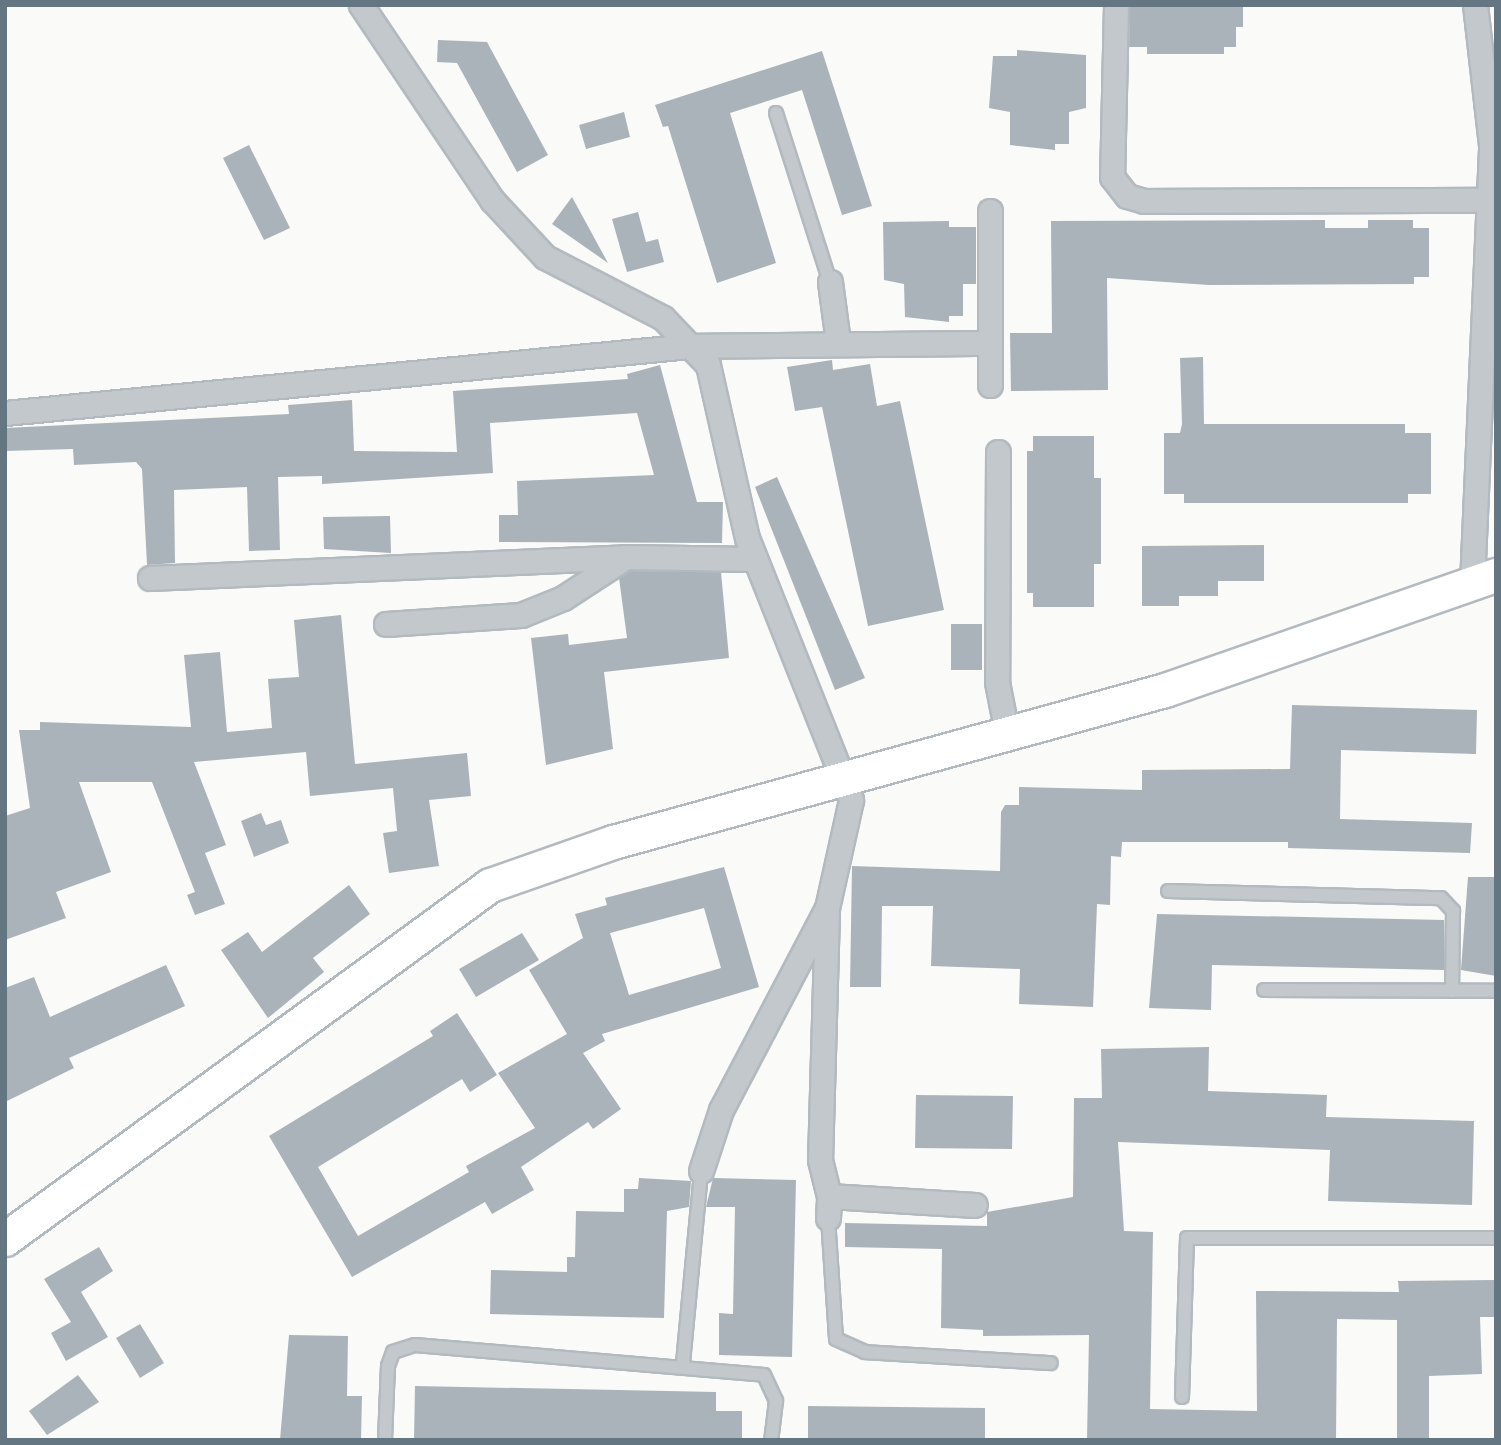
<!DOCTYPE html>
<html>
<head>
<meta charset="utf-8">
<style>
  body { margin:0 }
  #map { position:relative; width:1501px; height:1445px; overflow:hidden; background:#fafaf8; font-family:Rubik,sans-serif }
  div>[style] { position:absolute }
  .building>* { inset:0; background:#aab3b9 }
  .roads { filter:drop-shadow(2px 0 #b3babf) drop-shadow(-2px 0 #b3babf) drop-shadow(0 2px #b3babf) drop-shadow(0 -2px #b3babf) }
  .service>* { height:12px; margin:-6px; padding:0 6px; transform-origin:6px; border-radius:6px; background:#c3c8cc }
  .minor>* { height:23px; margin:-11.5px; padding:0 11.5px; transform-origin:11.5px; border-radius:11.5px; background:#c3c8cc }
  .secondary>* { height:33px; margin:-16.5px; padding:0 16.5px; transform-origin:16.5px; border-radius:16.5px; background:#fff }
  span { translate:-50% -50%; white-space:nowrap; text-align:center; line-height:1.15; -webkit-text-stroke:7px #fff; paint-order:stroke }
  .frame { position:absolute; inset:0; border:7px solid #657683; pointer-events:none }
</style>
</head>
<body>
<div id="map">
  <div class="building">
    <i style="clip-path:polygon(1130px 5px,1243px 5px,1243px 27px,1236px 27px,1236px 47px,1224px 47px,1224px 54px,1147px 54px,1147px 47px,1129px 47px)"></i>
    <i style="clip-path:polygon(438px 40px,487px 42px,548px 155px,517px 172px,457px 63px,437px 62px)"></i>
    <i style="clip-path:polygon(1017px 50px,1086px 55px,1086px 108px,1069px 112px,1069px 144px,1055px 144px,1055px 150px,1010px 145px,1010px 112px,989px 108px,993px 56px,1017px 56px)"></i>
    <i style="clip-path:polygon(822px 51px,872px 206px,842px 215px,802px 90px,730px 113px,776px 263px,717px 283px,668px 126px,663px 127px,655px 105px)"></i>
    <i style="clip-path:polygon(624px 112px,630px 137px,586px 149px,579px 125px)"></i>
    <i style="clip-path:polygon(249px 145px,290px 228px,264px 240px,223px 158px)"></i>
    <i style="clip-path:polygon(572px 197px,608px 263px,552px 224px)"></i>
    <i style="clip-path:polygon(638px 212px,646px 242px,658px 239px,664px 262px,627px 272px,612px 219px)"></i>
    <i style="clip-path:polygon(1325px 220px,1325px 228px,1368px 228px,1368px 220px,1413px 220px,1413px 228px,1429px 228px,1429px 277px,1414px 277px,1414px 284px,1209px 285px,1107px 278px,1108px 390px,1011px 391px,1010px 333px,1052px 333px,1051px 221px)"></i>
    <i style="clip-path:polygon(949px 221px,949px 227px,976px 227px,976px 284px,963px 284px,963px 316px,949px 316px,949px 322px,905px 317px,904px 284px,884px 280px,883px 222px)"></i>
    <i style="clip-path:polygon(1203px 357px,1204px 424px,1405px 424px,1405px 433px,1431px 433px,1431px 494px,1408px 494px,1408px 503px,1184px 503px,1184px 494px,1164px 494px,1164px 433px,1180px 433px,1182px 424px,1180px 358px)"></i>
    <i style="clip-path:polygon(832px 360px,833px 370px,870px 364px,877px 406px,900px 401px,944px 610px,868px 626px,822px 407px,795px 411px,787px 367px)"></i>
    <i style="clip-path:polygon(660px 365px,697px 502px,723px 502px,722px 543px,499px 542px,499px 515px,518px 515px,517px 481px,654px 475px,637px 413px,490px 423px,493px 473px,322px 484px,322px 476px,278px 477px,280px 550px,249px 551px,247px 487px,174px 490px,175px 563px,147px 565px,142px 469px,136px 462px,74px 465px,73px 449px,5px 451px,5px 428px,289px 414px,288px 405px,352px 400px,354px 451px,457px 452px,453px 391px,628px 379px,627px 374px)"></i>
    <i style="clip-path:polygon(1033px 436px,1094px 436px,1094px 478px,1101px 478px,1101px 564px,1094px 564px,1094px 607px,1033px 607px,1033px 593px,1027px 593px,1027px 451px,1033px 451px)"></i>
    <i style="clip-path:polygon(777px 477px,865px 678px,835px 690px,755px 487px)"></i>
    <i style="clip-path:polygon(390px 516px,391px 553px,324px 549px,323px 517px)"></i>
    <i style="clip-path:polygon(1264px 545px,1264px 581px,1218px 581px,1218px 596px,1179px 596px,1179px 606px,1142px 606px,1142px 546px)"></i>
    <i style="clip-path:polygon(630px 571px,721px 572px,729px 658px,604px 672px,613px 749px,546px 765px,531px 638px,568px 634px,569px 645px,627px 638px,619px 578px)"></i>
    <i style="clip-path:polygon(341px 615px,355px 764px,467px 753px,471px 796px,429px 800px,439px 866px,389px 873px,383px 833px,397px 831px,393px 788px,310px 796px,306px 752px,194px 762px,226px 845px,205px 853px,225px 904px,195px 915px,187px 895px,195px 892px,152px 782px,79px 782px,111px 872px,56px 892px,66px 918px,5px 940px,5px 816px,30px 808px,19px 730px,40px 730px,40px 722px,191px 727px,184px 655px,220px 652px,227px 732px,272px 728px,268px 679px,299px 677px,294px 620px)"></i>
    <i style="clip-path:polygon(951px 624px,982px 624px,982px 670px,951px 670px)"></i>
    <i style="clip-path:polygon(1292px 705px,1477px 710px,1476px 754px,1341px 750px,1340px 819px,1472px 823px,1470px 853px,1288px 848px,1288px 842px,1122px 842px,1121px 857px,1111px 856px,1110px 905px,1097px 904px,1093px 1007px,1019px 1004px,1020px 969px,931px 966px,933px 906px,882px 906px,881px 987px,850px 987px,852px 866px,1000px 871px,1001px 812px,1005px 805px,1019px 805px,1019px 787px,1142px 790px,1142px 770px,1290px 769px)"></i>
    <i style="clip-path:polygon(261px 813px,266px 825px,281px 820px,289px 843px,254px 857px,241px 821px)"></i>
    <i style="clip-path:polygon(evenodd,724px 867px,759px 987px,602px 1034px,605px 1041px,583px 1053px,621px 1109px,593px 1129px,588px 1122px,521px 1167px,534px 1190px,492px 1214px,485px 1202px,352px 1277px,269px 1136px,433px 1036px,430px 1031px,457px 1013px,497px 1075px,470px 1092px,462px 1079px,318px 1167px,358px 1236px,469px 1172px,466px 1166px,535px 1128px,498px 1073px,567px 1034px,529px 970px,583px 938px,575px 914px,607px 905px,605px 898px,724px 867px,704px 908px,721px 968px,629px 995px,610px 933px,704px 908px)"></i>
    <i style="clip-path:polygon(1468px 877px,1496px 877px,1496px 976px,1461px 970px)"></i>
    <i style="clip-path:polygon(349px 885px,370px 914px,313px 958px,324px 972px,268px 1018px,221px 950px,248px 932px,262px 952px)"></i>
    <i style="clip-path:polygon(1157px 914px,1444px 920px,1444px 970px,1212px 965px,1211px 1010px,1149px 1008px)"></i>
    <i style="clip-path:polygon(522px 933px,539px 960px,476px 997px,459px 969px)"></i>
    <i style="clip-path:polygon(166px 965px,185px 1006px,69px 1058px,74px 1068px,5px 1102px,5px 988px,34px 977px,50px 1017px)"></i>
    <i style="clip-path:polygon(1209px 1047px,1208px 1091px,1327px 1095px,1326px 1117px,1474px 1121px,1472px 1205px,1328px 1201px,1330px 1150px,1118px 1142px,1124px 1231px,1153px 1232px,1150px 1409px,1257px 1411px,1256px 1291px,1399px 1292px,1398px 1281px,1496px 1280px,1496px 1317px,1480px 1317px,1482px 1374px,1429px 1376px,1429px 1440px,1397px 1440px,1397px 1320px,1337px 1319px,1336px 1440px,1087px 1440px,1089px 1335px,983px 1336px,983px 1330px,941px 1328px,942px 1249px,845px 1247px,845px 1223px,987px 1226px,987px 1212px,1073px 1197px,1074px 1098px,1102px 1098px,1101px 1049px)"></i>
    <i style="clip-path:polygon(916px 1095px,1013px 1096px,1012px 1149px,915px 1148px)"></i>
    <i style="clip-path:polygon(639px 1178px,691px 1181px,689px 1207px,667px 1211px,664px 1318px,490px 1314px,491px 1270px,567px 1272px,567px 1257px,575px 1257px,576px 1211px,624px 1212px,624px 1189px,638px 1189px)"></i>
    <i style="clip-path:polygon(713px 1178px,796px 1180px,792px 1357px,719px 1355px,719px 1313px,733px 1314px,735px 1207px,706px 1207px)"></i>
    <i style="clip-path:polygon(99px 1247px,113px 1271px,81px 1292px,108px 1337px,66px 1361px,51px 1333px,71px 1322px,44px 1279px)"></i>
    <i style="clip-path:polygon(140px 1324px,164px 1363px,140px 1378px,116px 1338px)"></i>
    <i style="clip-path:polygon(289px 1335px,348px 1336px,347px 1396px,362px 1396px,361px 1440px,280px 1440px)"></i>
    <i style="clip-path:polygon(78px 1375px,99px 1402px,47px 1435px,29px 1411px)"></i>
    <i style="clip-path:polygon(415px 1386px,716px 1392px,716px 1411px,742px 1411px,742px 1440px,414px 1440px)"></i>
    <i style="clip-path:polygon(808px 1406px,985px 1408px,985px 1440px,808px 1440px)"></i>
  </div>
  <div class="roads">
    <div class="service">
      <i style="left:776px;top:113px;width:177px;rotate:72.3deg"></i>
      <i style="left:1168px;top:891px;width:273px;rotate:1.5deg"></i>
      <i style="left:1441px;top:898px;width:18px;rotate:47deg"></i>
      <i style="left:1453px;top:911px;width:80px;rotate:90.7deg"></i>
      <i style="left:1264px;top:990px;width:232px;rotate:0.2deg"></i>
      <i style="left:828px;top:1218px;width:121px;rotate:86.2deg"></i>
      <i style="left:836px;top:1339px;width:32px;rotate:24deg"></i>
      <i style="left:865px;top:1352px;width:186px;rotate:3.4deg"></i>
      <i style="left:683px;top:1363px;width:193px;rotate:-84.6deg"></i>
      <i style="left:1182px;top:1397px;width:159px;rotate:-88.2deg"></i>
      <i style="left:1187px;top:1238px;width:309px"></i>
      <i style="left:385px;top:1440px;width:74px;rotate:-87.7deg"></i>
      <i style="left:388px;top:1366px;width:15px;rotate:-70deg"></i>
      <i style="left:393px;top:1352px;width:23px;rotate:-18deg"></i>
      <i style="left:415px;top:1345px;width:350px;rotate:4.9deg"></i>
      <i style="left:764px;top:1375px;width:29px;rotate:65deg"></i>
      <i style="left:776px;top:1401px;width:39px;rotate:97deg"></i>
    </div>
    <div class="minor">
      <i style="left:361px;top:5px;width:235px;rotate:56.1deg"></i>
      <i style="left:492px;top:200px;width:78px;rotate:47.1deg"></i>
      <i style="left:545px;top:257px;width:133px;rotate:27.3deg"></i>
      <i style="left:663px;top:318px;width:65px;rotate:46.2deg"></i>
      <i style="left:708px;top:365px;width:177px;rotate:77.3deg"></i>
      <i style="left:747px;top:538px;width:282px;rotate:68.3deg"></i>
      <i style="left:851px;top:800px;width:111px;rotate:102.5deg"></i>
      <i style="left:827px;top:908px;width:228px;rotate:117.7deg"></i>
      <i style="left:721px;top:1110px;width:64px;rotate:108.2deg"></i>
      <i style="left:1116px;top:5px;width:172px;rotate:91.3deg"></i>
      <i style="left:1112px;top:177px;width:24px;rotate:52deg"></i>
      <i style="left:1127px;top:196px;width:18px;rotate:16deg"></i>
      <i style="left:1144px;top:201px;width:344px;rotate:-0.2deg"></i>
      <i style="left:990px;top:211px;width:174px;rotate:90deg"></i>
      <i style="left:830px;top:282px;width:61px;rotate:82.4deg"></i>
      <i style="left:5px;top:413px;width:688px;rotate:-5.59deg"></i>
      <i style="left:690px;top:346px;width:300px;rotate:-0.6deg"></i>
      <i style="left:998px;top:452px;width:230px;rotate:90.2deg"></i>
      <i style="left:997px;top:682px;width:52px;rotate:78.9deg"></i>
      <i style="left:150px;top:578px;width:476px;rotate:-2.5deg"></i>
      <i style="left:1472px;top:584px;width:439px;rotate:-87.5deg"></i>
      <i style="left:1491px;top:145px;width:141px;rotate:-96.5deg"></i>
      <i style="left:386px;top:624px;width:135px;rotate:-3.8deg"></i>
      <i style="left:521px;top:615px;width:45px;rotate:-22deg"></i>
      <i style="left:563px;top:598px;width:75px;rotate:-33.1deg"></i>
      <i style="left:626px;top:557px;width:129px;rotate:0.9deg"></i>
      <i style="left:827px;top:911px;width:249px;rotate:91.6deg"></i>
      <i style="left:820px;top:1160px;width:37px;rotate:76deg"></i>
      <i style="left:829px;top:1196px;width:146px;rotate:3.5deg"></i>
      <i style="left:828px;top:1218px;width:22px;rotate:-87deg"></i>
    </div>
    <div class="secondary">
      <i style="left:5px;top:1239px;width:600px;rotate:-36.13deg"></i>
      <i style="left:490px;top:885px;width:130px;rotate:-19.3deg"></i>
      <i style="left:613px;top:842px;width:573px;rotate:-15.4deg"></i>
      <i style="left:1165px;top:690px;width:350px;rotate:-19.2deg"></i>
    </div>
  </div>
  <div class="frame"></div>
</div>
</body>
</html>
